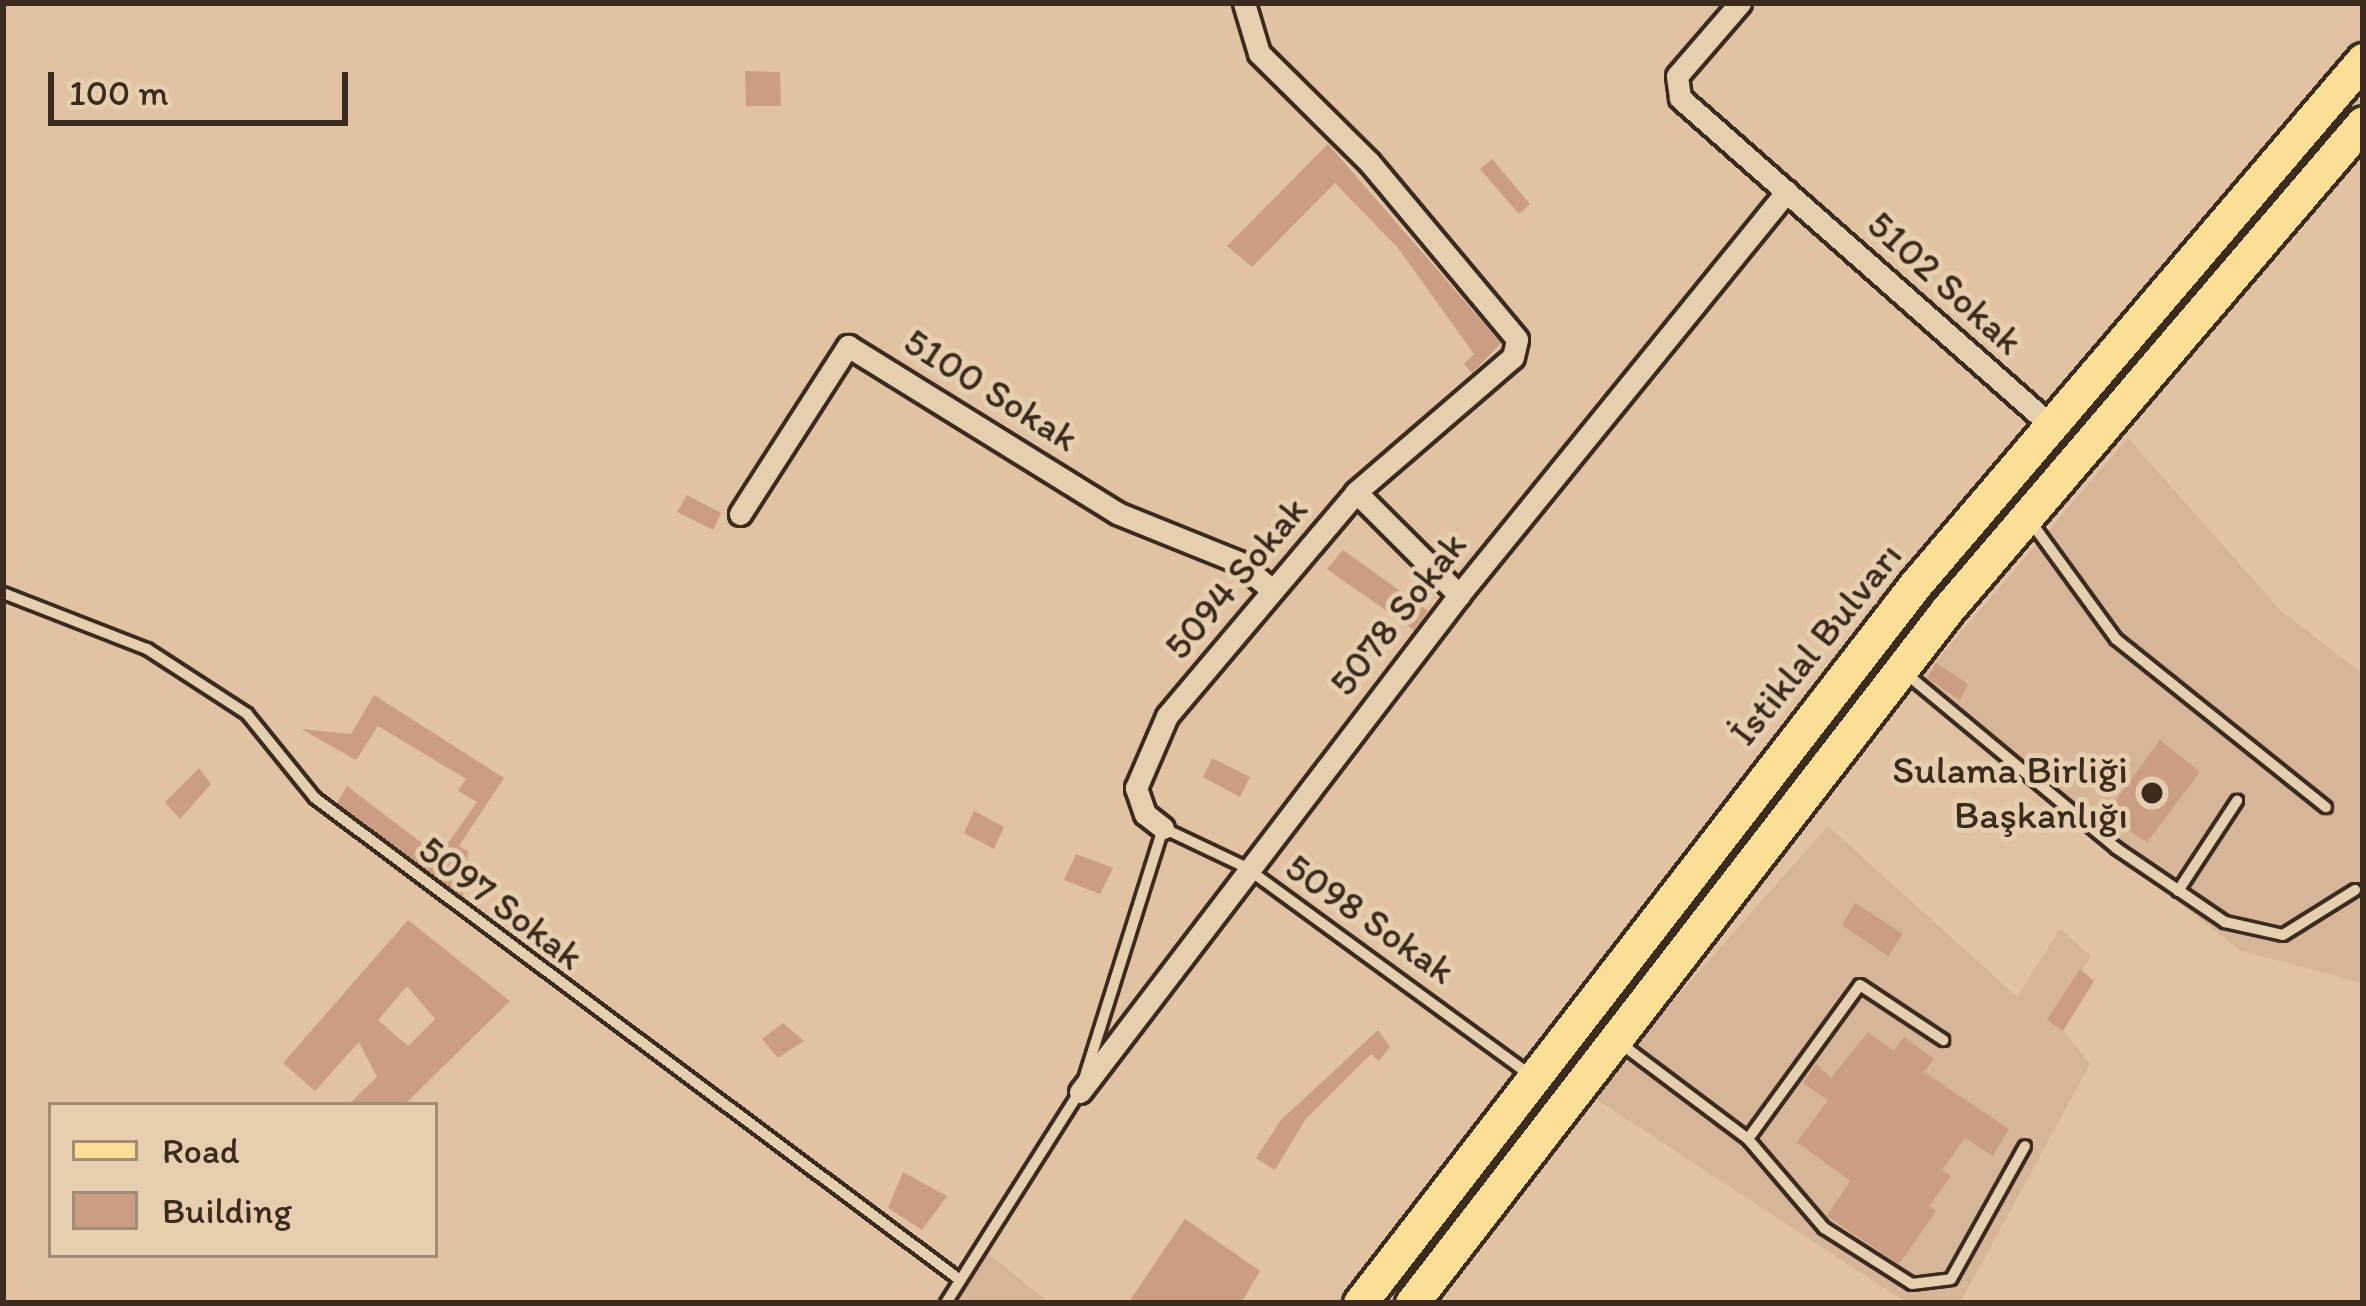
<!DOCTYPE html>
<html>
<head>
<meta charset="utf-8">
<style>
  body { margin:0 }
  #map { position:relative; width:2366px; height:1306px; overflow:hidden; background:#e1c3a4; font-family:Itim,sans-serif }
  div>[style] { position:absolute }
  .built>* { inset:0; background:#d7b598 }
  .building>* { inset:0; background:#cb9d82 }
  .roads { filter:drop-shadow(3px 0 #3b2a1e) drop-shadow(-3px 0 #3b2a1e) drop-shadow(0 3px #3b2a1e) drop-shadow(0 -3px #3b2a1e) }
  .service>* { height:10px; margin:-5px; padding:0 5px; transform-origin:5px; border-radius:5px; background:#e5cfae }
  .minor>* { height:21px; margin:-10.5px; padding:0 10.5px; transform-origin:10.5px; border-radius:10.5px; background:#e5cfae }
  .primary>* { height:33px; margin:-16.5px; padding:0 16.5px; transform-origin:16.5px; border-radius:16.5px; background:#fbdf96 }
  .dots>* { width:33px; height:33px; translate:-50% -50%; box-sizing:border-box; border:6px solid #e5cfae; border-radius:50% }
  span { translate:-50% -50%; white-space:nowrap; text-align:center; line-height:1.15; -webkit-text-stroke:10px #e5cfae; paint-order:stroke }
  .street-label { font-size:39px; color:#3b2a1e }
  .poi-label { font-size:39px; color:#3b2a1e }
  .right { translate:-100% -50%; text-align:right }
  .frame { position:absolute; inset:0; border:6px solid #3b2a1e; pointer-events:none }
  .legend { position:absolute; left:48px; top:1102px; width:390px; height:156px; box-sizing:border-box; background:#e5cfae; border:3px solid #a18d74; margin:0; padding:15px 21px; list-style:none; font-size:36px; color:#3b2a1e }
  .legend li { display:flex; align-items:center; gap:24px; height:60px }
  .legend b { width:60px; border:3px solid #a18d74 }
  .scale { position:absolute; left:48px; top:72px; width:300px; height:54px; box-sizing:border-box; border:6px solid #3b2a1e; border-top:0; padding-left:15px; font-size:36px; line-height:42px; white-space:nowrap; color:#3b2a1e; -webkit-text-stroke:9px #e5cfae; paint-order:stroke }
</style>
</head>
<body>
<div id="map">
  <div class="built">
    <i style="clip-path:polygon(2128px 438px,2281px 611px,2363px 674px,2363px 983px,2241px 951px,1911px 691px)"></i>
    <i style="clip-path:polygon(1828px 826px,2017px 997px,2060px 929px,2091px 956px,2053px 1018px,2090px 1064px,1960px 1303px,1907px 1303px,1590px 1095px)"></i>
    <i style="clip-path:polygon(986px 1252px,1050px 1303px,953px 1303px)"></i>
  </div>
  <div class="building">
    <i style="clip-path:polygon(745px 71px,780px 72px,781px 106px,746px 106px)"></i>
    <i style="clip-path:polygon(1328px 144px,1501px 343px,1472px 373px,1464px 364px,1474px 354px,1398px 248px,1335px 183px,1252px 267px,1227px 246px)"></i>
    <i style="clip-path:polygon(1492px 159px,1530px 204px,1519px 214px,1480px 169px)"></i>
    <i style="clip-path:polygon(687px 495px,721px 513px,713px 530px,677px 512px)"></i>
    <i style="clip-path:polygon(1343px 550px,1428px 611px,1414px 630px,1327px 569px)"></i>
    <i style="clip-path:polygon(1936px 663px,1968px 684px,1960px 700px,1927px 678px)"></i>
    <i style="clip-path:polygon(374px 695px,504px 778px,459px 846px,468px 851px,463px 897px,337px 803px,347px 786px,439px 856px,477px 802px,458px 791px,466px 779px,378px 726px,356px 760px,301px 729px,351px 734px)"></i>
    <i style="clip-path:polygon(2160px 740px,2200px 772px,2147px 842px,2105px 815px)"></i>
    <i style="clip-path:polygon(1212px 758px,1250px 777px,1240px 797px,1203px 777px)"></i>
    <i style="clip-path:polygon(199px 768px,211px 784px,180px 819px,165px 802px)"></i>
    <i style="clip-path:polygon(974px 811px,1004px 827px,994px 849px,964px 833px)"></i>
    <i style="clip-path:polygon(1076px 854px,1113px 868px,1100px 894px,1064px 880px)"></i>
    <i style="clip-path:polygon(1855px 903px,1903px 934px,1888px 956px,1842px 925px)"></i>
    <i style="clip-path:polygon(evenodd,408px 920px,510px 1001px,404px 1105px,348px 1105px,377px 1077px,359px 1042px,315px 1091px,283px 1063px,408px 920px,407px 986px,435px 1019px,408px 1046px,378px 1020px,407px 986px)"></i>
    <i style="clip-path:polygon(2080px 969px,2094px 981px,2063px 1031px,2047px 1020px)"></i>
    <i style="clip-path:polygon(783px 1023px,804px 1041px,778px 1058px,762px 1039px)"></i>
    <i style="clip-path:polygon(1378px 1030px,1390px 1047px,1379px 1061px,1371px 1054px,1305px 1120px,1275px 1170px,1256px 1158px,1281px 1120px)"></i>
    <i style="clip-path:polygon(1868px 1032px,1894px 1051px,1904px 1037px,1934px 1059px,1924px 1072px,2009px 1129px,1993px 1156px,1965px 1138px,1942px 1170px,1951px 1176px,1929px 1206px,1936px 1211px,1899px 1264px,1827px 1216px,1850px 1181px,1797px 1142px,1828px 1100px,1803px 1083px,1816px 1064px,1831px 1078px)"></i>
    <i style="clip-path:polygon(903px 1172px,947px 1196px,922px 1230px,888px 1208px)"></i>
    <i style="clip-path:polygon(1185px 1219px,1260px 1271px,1241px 1303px,1128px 1303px)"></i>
  </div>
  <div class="roads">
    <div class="service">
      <i style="left:2031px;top:522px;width:145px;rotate:54deg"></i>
      <i style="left:2116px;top:639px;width:269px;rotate:38.7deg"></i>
      <i style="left:3px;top:593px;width:155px;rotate:21.3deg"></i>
      <i style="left:147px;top:649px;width:119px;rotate:33deg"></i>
      <i style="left:247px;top:714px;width:108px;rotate:51deg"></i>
      <i style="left:315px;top:798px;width:805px;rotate:36.77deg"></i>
      <i style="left:1903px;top:671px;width:277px;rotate:39.7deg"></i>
      <i style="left:2116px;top:848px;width:132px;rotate:34.2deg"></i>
      <i style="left:2225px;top:922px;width:59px;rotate:12.6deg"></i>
      <i style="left:2283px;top:935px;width:85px;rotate:-32deg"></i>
      <i style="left:2178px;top:891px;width:108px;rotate:-56.8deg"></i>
      <i style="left:1620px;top:1043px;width:160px;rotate:36.9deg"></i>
      <i style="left:1748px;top:1139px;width:117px;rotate:49.5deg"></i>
      <i style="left:1824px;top:1228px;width:104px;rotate:32.5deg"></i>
      <i style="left:1912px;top:1284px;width:39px;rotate:-7deg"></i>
      <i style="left:1951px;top:1279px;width:152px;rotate:-60.9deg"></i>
      <i style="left:1085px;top:1076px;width:260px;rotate:-72.5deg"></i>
      <i style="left:1163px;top:828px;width:91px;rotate:25.4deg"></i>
      <i style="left:1245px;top:867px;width:350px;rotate:36.1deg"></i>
      <i style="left:1748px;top:1139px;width:190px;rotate:-54deg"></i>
      <i style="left:1860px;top:985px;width:100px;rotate:33.5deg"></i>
      <i style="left:946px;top:1303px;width:249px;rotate:-57.7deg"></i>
    </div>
    <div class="minor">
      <i style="left:1740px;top:3px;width:96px;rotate:130.8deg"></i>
      <i style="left:1677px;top:76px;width:22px;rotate:82deg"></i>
      <i style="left:1680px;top:98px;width:500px;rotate:41.43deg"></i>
      <i style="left:1356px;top:492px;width:146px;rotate:45deg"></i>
      <i style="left:740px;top:514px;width:200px;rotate:-57.3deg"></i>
      <i style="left:848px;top:346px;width:317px;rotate:31.8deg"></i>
      <i style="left:1117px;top:513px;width:131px;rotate:22deg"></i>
      <i style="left:1238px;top:562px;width:43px;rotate:39.3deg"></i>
      <i style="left:1163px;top:828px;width:23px;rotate:-142deg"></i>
      <i style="left:1145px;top:814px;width:28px;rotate:-109deg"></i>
      <i style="left:1136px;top:788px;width:78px;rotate:-66.7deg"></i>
      <i style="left:1167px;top:716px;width:293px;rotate:-49.8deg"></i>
      <i style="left:1356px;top:492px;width:207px;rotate:-40.7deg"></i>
      <i style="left:1513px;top:357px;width:18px;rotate:-77deg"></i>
      <i style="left:1517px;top:339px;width:231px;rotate:-129.9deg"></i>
      <i style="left:1369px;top:162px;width:155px;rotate:-135.3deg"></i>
      <i style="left:1259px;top:53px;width:52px;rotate:-106.7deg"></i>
      <i style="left:1080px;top:1092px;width:625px;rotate:-52.67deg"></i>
      <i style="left:1459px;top:595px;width:520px;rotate:-50.93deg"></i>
    </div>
    <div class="primary">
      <i style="left:1360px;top:1303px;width:909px;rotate:-52.29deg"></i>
      <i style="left:1916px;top:584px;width:689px;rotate:-49.53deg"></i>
      <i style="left:1412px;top:1303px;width:875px;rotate:-52.33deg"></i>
      <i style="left:1947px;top:610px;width:640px;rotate:-49.5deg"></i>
    </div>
  </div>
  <div class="dots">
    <i style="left:2152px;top:793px;background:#3b2a1e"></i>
  </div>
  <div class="street-label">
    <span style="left:1945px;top:283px;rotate:42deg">5102 Sokak</span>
    <span style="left:991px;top:390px;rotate:32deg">5100 Sokak</span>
    <span style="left:1236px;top:578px;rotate:-50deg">5094 Sokak</span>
    <span style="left:1398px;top:614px;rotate:-52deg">5078 Sokak</span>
    <span style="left:1816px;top:644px;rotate:-51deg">İstiklal Bulvarı</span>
    <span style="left:501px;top:903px;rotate:37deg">5097 Sokak</span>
    <span style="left:1370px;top:919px;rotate:35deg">5098 Sokak</span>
  </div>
  <div class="poi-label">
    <span class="right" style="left:2128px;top:793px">Sulama Birliği<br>Başkanlığı</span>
  </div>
  <div class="frame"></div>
  <ul class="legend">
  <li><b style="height:15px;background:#fbdf96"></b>Road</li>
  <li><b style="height:33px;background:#cb9d82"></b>Building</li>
  </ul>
  <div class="scale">100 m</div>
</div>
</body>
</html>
